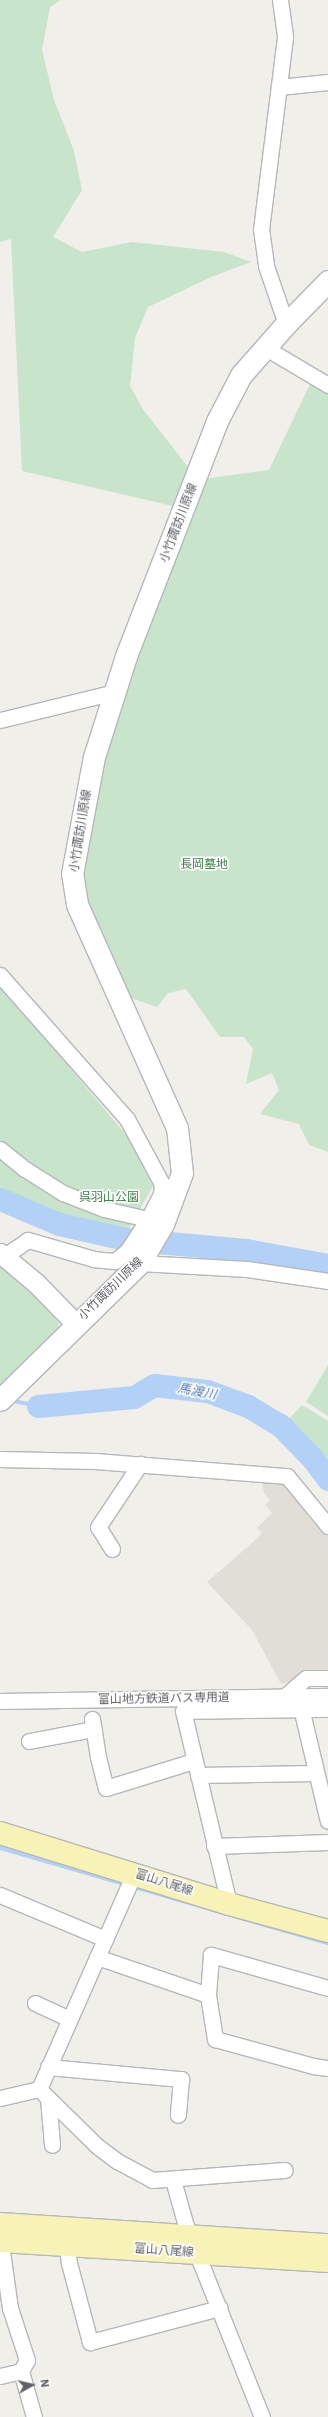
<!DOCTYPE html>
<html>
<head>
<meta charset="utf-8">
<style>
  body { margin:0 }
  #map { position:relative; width:328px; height:2417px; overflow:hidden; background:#f0efe9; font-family:"Work Sans","Noto Sans JP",sans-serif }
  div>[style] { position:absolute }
  .education>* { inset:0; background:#e0ded7 }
  .green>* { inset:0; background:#c8e4cb }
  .stream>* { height:4px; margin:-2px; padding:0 2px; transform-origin:2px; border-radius:2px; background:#b3d1f6 }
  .river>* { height:23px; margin:-11.5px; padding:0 11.5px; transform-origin:11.5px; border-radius:11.5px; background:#b3d1f6 }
  .roads { filter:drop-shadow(1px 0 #b5b7bb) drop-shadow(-1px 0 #b5b7bb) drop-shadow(0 1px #b5b7bb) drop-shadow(0 -1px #b5b7bb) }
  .minor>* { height:15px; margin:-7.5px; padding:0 7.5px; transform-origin:7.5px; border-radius:7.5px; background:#fff }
  .tertiary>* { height:19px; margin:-9.5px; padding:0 9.5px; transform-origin:9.5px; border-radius:9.5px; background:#fff }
  .secondary>* { height:21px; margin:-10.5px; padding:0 10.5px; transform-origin:10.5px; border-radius:10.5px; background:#fff }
  .primary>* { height:22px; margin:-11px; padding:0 11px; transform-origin:11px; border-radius:11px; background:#f7f3b7 }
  span { translate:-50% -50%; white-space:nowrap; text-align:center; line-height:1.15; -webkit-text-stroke:3px #fff; paint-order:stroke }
  .street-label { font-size:12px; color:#606267 }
  .park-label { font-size:12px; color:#3f7f49 }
  .water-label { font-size:13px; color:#5476b0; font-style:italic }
  .north { position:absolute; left:12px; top:2365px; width:40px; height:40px; -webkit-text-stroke:3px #fff; paint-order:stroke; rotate:82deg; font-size:11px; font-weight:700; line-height:16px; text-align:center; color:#606267 }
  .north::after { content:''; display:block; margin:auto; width:14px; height:18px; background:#606267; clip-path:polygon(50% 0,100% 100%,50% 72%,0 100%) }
</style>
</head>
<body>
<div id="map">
  <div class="education">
    <i style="clip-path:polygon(260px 1469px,281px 1470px,308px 1517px,328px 1536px,328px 1677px,306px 1678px,281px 1684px,252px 1630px,207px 1582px,252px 1543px,262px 1533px,257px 1528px,272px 1513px,265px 1505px,270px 1500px,264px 1493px)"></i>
  </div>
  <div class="green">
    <i style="clip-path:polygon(0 0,61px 0,50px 7px,42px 50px,54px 100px,74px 151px,82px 190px,53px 237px,82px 252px,132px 242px,224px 252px,251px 262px,211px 277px,148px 307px,135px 338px,130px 386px,142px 408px,188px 467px,173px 506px,22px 471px,11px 239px,0 242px)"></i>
    <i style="clip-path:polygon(311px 382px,328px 392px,328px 1152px,309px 1145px,299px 1124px,260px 1114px,279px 1090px,272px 1073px,246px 1084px,253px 1049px,244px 1037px,220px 1037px,186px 989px,168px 993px,157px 1007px,125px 996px,72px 874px,130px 673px,203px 479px,269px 470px)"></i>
    <i style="clip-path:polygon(0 985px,127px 1136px,153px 1186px,126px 1234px,56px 1219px,0 1193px)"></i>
    <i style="clip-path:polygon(0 1260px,11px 1267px,58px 1322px,59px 1328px,0 1389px)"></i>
    <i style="clip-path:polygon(328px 1365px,328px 1416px,306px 1402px)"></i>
    <i style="clip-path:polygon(302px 1405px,328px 1421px,328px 1471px,286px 1422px)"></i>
  </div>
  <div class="stream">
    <i style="left:8px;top:1400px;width:31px;rotate:11deg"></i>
    <i style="left:0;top:1848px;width:341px;rotate:16.2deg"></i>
  </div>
  <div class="river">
    <i style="left:0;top:1199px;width:64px;rotate:23deg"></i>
    <i style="left:59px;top:1224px;width:68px;rotate:12.8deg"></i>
    <i style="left:125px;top:1239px;width:121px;rotate:5.2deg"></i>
    <i style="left:246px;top:1250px;width:83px;rotate:10.4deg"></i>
    <i style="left:38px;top:1406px;width:96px;rotate:-5.4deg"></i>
    <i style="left:134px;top:1397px;width:23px;rotate:-31deg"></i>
    <i style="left:154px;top:1385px;width:53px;rotate:6.5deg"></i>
    <i style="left:207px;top:1391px;width:44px;rotate:20.1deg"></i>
    <i style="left:248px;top:1406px;width:37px;rotate:31deg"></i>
    <i style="left:280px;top:1425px;width:47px;rotate:45.9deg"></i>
    <i style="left:313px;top:1459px;width:25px;rotate:53deg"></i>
  </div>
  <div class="roads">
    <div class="minor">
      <i style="left:280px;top:0;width:37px;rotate:82deg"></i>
      <i style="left:285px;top:37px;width:193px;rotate:97.1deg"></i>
      <i style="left:261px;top:229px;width:37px;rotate:82deg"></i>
      <i style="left:266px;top:266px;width:61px;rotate:71deg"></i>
      <i style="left:279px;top:87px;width:49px;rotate:-5.8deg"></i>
      <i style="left:264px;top:347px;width:74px;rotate:30.7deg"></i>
      <i style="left:0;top:720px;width:118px;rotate:-13.7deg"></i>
      <i style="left:0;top:975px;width:192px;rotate:48.6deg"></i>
      <i style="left:127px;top:1119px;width:74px;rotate:61.7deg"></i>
      <i style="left:162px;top:1184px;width:10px;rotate:96deg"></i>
      <i style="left:161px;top:1194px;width:28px;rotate:117deg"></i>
      <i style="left:148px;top:1219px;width:38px;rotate:123deg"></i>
      <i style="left:127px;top:1251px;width:16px;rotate:140deg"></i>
      <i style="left:115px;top:1261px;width:21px;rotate:-175deg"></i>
      <i style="left:94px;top:1259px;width:69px;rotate:-163.9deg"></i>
      <i style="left:28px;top:1240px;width:29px;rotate:146deg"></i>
      <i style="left:0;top:1149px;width:32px;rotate:39deg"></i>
      <i style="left:25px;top:1169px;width:45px;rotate:32.3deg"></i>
      <i style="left:63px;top:1193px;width:44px;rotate:21.3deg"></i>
      <i style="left:104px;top:1209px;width:45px;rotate:12.8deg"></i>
      <i style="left:140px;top:1263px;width:107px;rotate:3.2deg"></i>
      <i style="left:247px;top:1269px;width:82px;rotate:8.4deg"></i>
      <i style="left:0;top:1459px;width:95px;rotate:1.2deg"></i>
      <i style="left:95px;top:1461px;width:193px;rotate:4.5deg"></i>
      <i style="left:287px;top:1476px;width:65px;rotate:50.6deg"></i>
      <i style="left:112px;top:1549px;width:26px;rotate:-122deg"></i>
      <i style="left:98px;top:1527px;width:76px;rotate:-56.3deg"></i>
      <i style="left:284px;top:1697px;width:29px;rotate:-41deg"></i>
      <i style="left:306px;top:1678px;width:22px"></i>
      <i style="left:0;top:1701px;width:328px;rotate:-0.9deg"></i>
      <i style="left:301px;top:1708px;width:116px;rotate:76.6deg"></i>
      <i style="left:92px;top:1719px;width:38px;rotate:81deg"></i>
      <i style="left:98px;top:1757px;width:32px;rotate:76deg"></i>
      <i style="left:106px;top:1788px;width:92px;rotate:-17.1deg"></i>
      <i style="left:29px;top:1741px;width:66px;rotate:-10.5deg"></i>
      <i style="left:198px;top:1775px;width:117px;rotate:-1deg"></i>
      <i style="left:214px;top:1846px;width:114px;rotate:-2deg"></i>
      <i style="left:0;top:1895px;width:114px;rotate:22.7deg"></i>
      <i style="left:229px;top:1904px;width:198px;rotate:-103.4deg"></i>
      <i style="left:183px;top:1711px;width:145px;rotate:-0.8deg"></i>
      <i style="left:97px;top:1957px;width:117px;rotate:18.9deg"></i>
      <i style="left:328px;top:1988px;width:122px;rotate:-164.2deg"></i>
      <i style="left:211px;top:1955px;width:40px;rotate:94.3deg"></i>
      <i style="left:208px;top:1995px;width:45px;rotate:81deg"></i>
      <i style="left:215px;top:2039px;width:102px;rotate:15.4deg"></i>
      <i style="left:313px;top:2066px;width:15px;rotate:8deg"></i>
      <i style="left:35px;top:2003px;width:38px;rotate:25deg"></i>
      <i style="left:48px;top:2067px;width:134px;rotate:5.2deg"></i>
      <i style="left:181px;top:2079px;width:36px;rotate:95deg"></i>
      <i style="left:39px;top:2089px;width:235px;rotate:-66.2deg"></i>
      <i style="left:0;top:2098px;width:40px;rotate:-13deg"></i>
      <i style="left:39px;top:2089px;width:81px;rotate:44.5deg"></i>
      <i style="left:97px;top:2146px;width:25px;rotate:37deg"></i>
      <i style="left:117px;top:2161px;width:40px;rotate:28deg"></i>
      <i style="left:152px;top:2180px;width:133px;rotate:-4.3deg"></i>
      <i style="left:48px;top:2098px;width:47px;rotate:85.1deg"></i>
      <i style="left:173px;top:2180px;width:48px;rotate:74.2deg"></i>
      <i style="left:186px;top:2226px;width:206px;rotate:68.3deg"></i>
      <i style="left:0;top:2237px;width:72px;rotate:82deg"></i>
      <i style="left:10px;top:2308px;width:55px;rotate:71.9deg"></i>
      <i style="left:27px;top:2360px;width:13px;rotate:119deg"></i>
      <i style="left:67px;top:2245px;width:18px;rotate:84deg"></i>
      <i style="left:69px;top:2263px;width:82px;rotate:75.1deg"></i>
      <i style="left:90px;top:2342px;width:134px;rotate:-14.7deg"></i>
      <i style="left:0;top:2376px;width:22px;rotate:-13deg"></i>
      <i style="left:21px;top:2371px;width:48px;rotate:74.2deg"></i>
    </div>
    <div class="tertiary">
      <i style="left:0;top:1253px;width:47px;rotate:39.8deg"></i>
      <i style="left:36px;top:1283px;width:57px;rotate:45.7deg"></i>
    </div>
    <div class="secondary">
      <i style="left:0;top:1400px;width:196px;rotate:-44.4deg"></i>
      <i style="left:140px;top:1263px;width:45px;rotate:-59.5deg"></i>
      <i style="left:163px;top:1224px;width:54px;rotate:-69.6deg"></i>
      <i style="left:182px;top:1173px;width:45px;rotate:-96.3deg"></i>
      <i style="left:177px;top:1128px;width:245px;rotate:-114.1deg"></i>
      <i style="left:77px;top:904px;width:30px;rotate:-99deg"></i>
      <i style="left:72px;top:874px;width:119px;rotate:-79.4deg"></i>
      <i style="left:94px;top:757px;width:106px;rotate:-72.4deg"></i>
      <i style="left:126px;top:656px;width:252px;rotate:-68.8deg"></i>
      <i style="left:217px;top:421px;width:52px;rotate:-62.4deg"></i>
      <i style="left:241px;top:375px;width:68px;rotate:-48.6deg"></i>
      <i style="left:286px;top:324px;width:60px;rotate:-45.7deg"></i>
    </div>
    <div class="primary">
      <i style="left:0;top:1833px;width:240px;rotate:17.2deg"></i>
      <i style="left:229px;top:1904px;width:103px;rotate:15.3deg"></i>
      <i style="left:0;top:2224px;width:329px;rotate:3.7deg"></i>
      <i style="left:0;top:2241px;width:329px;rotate:3.5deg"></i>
    </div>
  </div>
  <div class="street-label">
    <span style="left:179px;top:523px;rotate:-69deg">小竹諏訪川原線</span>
    <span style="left:81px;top:831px;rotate:-81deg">小竹諏訪川原線</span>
    <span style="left:111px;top:1289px;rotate:-44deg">小竹諏訪川原線</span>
    <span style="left:164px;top:1699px;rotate:-1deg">富山地方鉄道バス専用道</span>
    <span style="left:164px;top:1883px;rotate:18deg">富山八尾線</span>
    <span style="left:164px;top:2251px;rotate:4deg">富山八尾線</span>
  </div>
  <div class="park-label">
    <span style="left:204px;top:865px">長岡墓地</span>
    <span style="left:109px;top:1198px">呉羽山公園</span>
  </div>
  <div class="water-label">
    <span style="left:197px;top:1392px;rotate:11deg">馬渡川</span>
  </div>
  <div class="north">N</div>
</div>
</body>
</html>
